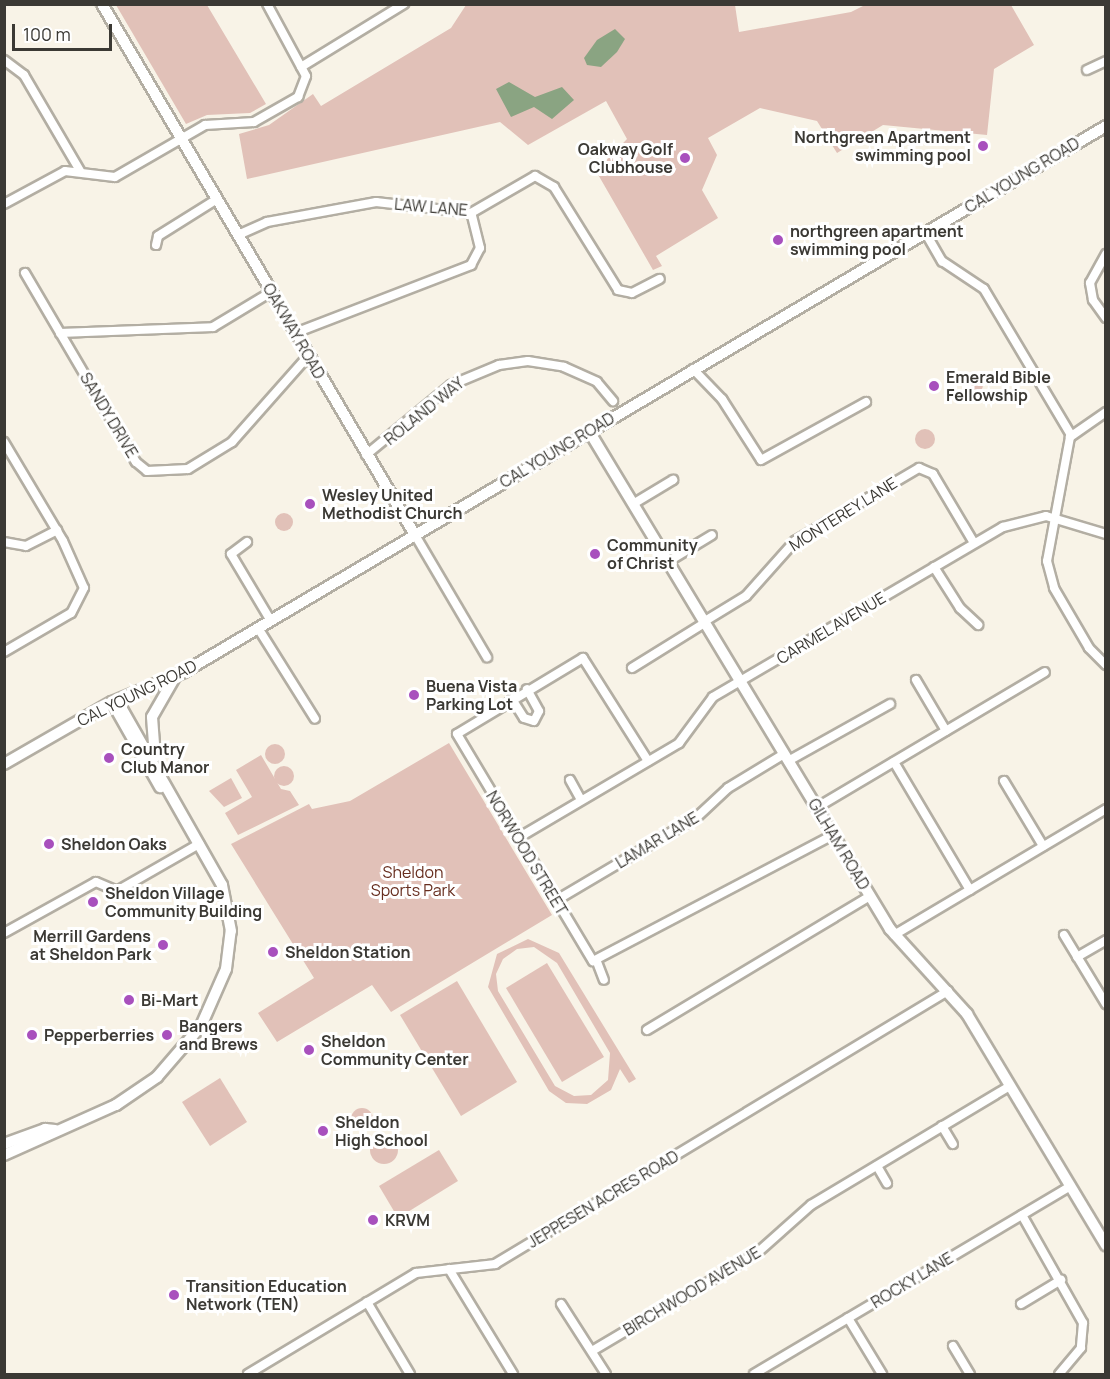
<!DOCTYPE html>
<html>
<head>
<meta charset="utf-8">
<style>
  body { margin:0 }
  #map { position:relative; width:1110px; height:1379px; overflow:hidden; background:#f8f3e7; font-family:Manrope,sans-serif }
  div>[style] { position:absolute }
  .green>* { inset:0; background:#e1c1b8 }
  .round { border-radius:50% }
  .water>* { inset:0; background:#8aa482 }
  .roads { filter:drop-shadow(2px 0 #b3aea3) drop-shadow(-2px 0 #b3aea3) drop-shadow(0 2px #b3aea3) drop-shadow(0 -2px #b3aea3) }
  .street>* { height:8px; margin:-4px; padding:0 4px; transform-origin:4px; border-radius:4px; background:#fff }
  .secondary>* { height:10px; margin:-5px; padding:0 5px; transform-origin:5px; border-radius:5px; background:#fff }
  .dots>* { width:16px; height:16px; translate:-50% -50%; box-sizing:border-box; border:3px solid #fff; border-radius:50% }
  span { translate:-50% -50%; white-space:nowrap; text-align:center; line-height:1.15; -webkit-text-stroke:6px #fff; paint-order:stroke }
  .poi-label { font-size:16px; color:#3b3934; font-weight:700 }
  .right { translate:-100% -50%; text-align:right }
  .left { translate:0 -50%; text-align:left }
  .street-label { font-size:16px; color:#3b3934 }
  .park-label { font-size:16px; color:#672e1f }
  .frame { position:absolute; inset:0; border:6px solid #3b3934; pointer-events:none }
  .scale { position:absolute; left:12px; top:24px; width:100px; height:27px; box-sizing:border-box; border:3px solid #3b3934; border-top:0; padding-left:8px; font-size:18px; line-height:21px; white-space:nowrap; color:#3b3934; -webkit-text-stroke:4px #fff; paint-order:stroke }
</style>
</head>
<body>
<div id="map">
  <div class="green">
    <i style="clip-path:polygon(116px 5px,207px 5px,266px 104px,250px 113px,207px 115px,186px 124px)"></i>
    <i style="clip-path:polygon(466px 5px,735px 5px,739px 32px,851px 12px,865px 5px,1011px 5px,1034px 45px,994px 69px,987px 135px,883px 125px,837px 153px,817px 121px,760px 108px,708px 138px,717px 155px,702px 190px,718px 218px,656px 256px,662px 266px,653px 270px,596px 171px,627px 139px,606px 101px,528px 145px,500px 122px,247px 179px,239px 134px,269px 125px,313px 94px,321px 106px,451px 28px)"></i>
    <i class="round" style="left:965px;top:376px;width:18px;height:18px"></i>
    <i class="round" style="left:915px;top:429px;width:20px;height:20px"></i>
    <i class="round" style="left:275px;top:513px;width:18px;height:18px"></i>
    <i style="clip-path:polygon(449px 743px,552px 915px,391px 1012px,372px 985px,277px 1042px,258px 1013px,314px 978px,231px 844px,309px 804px,312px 809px,350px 801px)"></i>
    <i class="round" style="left:265px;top:744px;width:20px;height:20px"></i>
    <i style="clip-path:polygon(261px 755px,281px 789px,290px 791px,299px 805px,238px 835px,225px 813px,252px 797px,236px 770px)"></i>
    <i class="round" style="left:274px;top:766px;width:20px;height:20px"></i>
    <i style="clip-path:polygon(231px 778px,242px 798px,224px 807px,209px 791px)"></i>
    <i style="clip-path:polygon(evenodd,528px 939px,559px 953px,636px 1079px,629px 1083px,620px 1069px,611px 1090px,587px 1104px,566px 1103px,549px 1091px,488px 987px,497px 954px,528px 939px,534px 947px,557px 963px,610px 1053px,608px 1080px,591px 1095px,574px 1096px,555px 1086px,498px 991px,496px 974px,503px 959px,517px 949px,534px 947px)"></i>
    <i style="clip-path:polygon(547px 963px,604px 1057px,562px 1082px,506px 988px)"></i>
    <i style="clip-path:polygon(457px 981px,517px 1082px,461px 1116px,400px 1015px)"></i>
    <i style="clip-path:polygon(220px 1078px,247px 1122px,210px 1146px,182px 1102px)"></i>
    <i class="round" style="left:351px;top:1108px;width:22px;height:22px"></i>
    <i class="round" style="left:370px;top:1136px;width:28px;height:28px"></i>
    <i style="clip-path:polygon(439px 1150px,458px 1181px,398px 1218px,379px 1186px)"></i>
  </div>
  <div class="water">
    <i style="clip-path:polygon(615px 29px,625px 39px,617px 52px,601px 67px,587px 65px,584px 58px,597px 40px)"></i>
    <i style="clip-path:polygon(509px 82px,535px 97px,562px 87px,574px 100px,552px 119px,534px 107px,511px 117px,496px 89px)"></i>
  </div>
  <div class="roads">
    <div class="street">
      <i style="left:4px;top:60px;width:25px;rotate:37deg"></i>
      <i style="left:24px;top:75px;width:111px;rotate:59.7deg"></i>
      <i style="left:301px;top:67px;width:121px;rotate:-31.5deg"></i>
      <i style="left:1087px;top:70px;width:21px;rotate:-25deg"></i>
      <i style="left:4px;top:204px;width:69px;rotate:-28.4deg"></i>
      <i style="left:65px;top:171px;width:50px;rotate:6.8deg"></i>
      <i style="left:115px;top:177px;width:104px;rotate:-30deg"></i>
      <i style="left:205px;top:125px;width:49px;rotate:-3.5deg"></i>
      <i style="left:254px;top:122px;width:51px;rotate:-29.6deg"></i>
      <i style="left:298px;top:97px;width:22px;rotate:-69deg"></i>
      <i style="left:306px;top:76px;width:82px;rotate:-118.4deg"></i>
      <i style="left:925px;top:232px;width:34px;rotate:60deg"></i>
      <i style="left:942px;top:261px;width:50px;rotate:33.7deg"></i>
      <i style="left:984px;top:289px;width:104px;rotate:59.2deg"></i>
      <i style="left:238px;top:235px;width:32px;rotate:-24deg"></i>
      <i style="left:267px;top:222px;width:111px;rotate:-10.4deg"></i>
      <i style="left:376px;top:202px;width:96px;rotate:6.6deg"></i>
      <i style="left:471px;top:213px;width:74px;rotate:-30deg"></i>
      <i style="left:535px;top:176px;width:22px;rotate:30deg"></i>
      <i style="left:554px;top:187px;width:121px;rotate:58.1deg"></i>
      <i style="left:618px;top:290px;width:14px;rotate:12deg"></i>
      <i style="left:632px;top:293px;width:31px;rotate:-27deg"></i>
      <i style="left:156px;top:245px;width:9px;rotate:-77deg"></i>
      <i style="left:158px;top:236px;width:70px;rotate:-32.1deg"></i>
      <i style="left:1106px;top:254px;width:33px;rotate:119deg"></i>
      <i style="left:1090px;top:283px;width:17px;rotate:80deg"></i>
      <i style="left:1093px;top:300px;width:22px;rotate:54deg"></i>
      <i style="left:25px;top:273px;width:219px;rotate:59.6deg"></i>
      <i style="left:136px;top:462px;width:14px;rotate:39deg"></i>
      <i style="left:147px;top:471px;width:41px;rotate:-2.8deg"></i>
      <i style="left:188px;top:469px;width:52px;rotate:-31.5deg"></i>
      <i style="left:232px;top:442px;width:115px;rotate:-48.5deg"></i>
      <i style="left:60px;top:333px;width:153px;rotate:-2.2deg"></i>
      <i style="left:213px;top:327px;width:68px;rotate:-31.1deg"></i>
      <i style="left:295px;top:333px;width:189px;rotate:-21.1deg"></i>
      <i style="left:471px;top:265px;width:19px;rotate:-62deg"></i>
      <i style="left:480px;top:248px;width:36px;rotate:-104deg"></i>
      <i style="left:693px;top:369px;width:42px;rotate:46deg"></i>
      <i style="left:722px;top:399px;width:72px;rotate:57.4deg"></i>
      <i style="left:761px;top:460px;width:120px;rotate:-28.9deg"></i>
      <i style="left:1040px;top:383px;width:61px;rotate:59.2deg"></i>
      <i style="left:1106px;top:412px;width:44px;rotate:145.2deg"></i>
      <i style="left:1070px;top:437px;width:126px;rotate:100.5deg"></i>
      <i style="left:1047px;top:561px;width:28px;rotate:75deg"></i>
      <i style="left:1054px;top:588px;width:69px;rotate:59.7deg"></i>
      <i style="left:1089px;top:648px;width:24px;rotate:45deg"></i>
      <i style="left:4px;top:442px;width:115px;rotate:59.2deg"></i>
      <i style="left:63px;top:541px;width:51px;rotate:65.9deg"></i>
      <i style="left:84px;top:588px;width:28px;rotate:117deg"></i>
      <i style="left:71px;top:613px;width:78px;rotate:149.8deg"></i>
      <i style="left:366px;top:455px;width:110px;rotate:-39.5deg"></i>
      <i style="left:451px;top:385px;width:52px;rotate:-22.6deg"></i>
      <i style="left:499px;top:365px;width:29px;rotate:-8deg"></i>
      <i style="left:528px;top:361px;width:36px;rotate:9deg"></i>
      <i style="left:564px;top:367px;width:36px;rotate:24deg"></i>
      <i style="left:597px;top:382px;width:25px;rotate:50deg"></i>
      <i style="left:633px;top:504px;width:47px;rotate:-31deg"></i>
      <i style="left:415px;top:535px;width:142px;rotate:59.5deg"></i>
      <i style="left:4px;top:542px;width:22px;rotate:10deg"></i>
      <i style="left:26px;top:546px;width:35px;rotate:-27deg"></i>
      <i style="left:247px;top:542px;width:20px;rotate:143deg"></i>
      <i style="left:231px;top:554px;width:78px;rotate:59.2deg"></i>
      <i style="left:669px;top:561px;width:50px;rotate:-31.2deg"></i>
      <i style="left:934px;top:567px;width:49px;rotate:57.6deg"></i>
      <i style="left:960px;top:608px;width:25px;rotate:43deg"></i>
      <i style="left:705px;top:621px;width:48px;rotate:-31.4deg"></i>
      <i style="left:746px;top:596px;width:74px;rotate:-48.3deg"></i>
      <i style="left:795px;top:541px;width:144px;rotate:-30.5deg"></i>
      <i style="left:919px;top:468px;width:15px;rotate:23deg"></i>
      <i style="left:933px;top:474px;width:80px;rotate:59.3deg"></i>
      <i style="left:258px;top:628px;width:107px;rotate:57.9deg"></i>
      <i style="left:632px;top:668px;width:87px;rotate:-31.9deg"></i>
      <i style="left:916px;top:680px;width:59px;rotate:59.5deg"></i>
      <i style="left:512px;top:699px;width:22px;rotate:58deg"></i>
      <i style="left:524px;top:718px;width:10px;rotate:17deg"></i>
      <i style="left:534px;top:721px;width:11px;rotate:-63deg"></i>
      <i style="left:539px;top:711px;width:25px;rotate:-119deg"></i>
      <i style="left:648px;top:761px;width:122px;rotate:-122.3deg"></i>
      <i style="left:583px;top:658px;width:147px;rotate:148.9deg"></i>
      <i style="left:457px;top:734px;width:265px;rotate:59.1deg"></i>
      <i style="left:593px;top:961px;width:271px;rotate:-27.7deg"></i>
      <i style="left:788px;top:761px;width:117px;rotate:-29.2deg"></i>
      <i style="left:894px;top:762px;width:149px;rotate:59.3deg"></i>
      <i style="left:570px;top:780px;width:23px;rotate:61deg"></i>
      <i style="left:1004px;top:781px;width:76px;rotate:59deg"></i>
      <i style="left:816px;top:808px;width:266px;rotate:-30.7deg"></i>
      <i style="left:518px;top:838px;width:187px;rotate:-30.5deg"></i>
      <i style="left:679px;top:743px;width:57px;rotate:-53.5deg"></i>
      <i style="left:713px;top:697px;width:336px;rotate:-30.4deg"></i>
      <i style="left:1003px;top:527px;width:44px;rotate:-14.3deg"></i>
      <i style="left:1046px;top:516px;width:63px;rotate:16.7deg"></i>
      <i style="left:555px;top:901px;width:165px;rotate:-30.6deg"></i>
      <i style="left:697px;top:817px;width:42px;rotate:-43.1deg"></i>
      <i style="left:728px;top:788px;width:66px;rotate:-31.3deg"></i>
      <i style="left:4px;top:933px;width:105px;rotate:-29deg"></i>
      <i style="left:96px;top:882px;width:23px;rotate:23deg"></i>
      <i style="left:117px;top:891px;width:95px;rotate:-29.8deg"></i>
      <i style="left:894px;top:935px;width:247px;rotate:-30.7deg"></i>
      <i style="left:1064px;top:935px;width:81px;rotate:58.7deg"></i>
      <i style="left:1077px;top:957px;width:34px;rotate:-30deg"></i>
      <i style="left:597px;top:962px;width:19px;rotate:69deg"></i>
      <i style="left:647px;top:1030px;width:260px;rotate:-31deg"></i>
      <i style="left:942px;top:1126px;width:21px;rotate:59deg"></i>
      <i style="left:877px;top:1166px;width:20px;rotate:60deg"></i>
      <i style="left:1022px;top:1215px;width:124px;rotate:60.5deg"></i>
      <i style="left:1083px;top:1323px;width:25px;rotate:95deg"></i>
      <i style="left:1081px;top:1348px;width:34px;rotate:130deg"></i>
      <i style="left:449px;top:1269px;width:123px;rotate:58.6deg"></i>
      <i style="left:367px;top:1302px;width:84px;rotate:59.2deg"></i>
      <i style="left:561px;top:1304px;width:83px;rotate:57.3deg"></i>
      <i style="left:1021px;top:1304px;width:47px;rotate:-31deg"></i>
      <i style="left:848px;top:1318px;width:66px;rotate:58.7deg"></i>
      <i style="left:953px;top:1346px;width:33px;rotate:59deg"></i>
      <i style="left:592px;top:1351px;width:192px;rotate:-30.7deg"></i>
      <i style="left:757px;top:1253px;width:72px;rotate:-41.6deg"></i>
      <i style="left:811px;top:1205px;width:232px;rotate:-30.9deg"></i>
      <i style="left:248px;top:1374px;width:196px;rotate:-31deg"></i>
      <i style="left:416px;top:1273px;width:80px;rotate:-6.5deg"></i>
      <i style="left:495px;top:1264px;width:529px;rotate:-31.08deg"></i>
      <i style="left:754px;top:1374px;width:368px;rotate:-30.7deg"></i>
    </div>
    <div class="secondary">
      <i style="left:102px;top:4px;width:616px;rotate:59.48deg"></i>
      <i style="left:589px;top:431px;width:582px;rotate:58.85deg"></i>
      <i style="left:890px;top:929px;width:115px;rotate:47.8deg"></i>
      <i style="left:967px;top:1014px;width:270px;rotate:59deg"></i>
      <i style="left:112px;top:702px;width:98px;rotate:60.5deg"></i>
      <i style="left:155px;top:757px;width:40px;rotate:-94.3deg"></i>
      <i style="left:152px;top:717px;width:46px;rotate:-60.1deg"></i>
      <i style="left:4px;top:764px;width:125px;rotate:-29.9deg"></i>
      <i style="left:112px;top:702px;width:78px;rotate:-22.6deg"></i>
      <i style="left:184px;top:672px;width:1072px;rotate:-30.63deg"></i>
      <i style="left:4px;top:1144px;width:44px;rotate:-20.1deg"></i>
      <i style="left:45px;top:1129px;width:10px;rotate:6deg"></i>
      <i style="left:4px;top:1155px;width:123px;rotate:-24.1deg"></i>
      <i style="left:116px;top:1105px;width:50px;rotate:-34.3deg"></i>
      <i style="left:157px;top:1077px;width:67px;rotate:-49.2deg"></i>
      <i style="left:201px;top:1026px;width:62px;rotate:-66.3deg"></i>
      <i style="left:226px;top:969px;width:38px;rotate:-83deg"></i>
      <i style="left:231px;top:931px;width:47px;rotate:-101.1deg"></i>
      <i style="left:222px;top:885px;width:202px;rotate:-119.6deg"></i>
      <i style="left:122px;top:709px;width:12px;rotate:-145deg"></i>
    </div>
  </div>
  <div class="dots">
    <i style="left:983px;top:146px;background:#a850bd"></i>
    <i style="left:685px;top:158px;background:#a850bd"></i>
    <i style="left:778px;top:240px;background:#a850bd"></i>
    <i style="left:934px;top:386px;background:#a850bd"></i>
    <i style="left:310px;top:504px;background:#a850bd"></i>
    <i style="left:595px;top:554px;background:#a850bd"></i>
    <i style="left:414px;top:695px;background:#a850bd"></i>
    <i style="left:109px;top:758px;background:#a850bd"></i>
    <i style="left:49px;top:844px;background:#a850bd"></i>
    <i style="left:93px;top:902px;background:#a850bd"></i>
    <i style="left:163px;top:945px;background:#a850bd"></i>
    <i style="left:273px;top:952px;background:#a850bd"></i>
    <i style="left:129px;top:1000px;background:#a850bd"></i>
    <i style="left:32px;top:1035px;background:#a850bd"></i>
    <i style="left:167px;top:1035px;background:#a850bd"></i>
    <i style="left:309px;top:1050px;background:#a850bd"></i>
    <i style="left:323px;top:1131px;background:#a850bd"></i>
    <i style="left:373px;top:1220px;background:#a850bd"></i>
    <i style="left:174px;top:1295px;background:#a850bd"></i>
  </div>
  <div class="poi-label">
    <span class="right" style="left:971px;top:146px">Northgreen Apartment<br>swimming pool</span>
    <span class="right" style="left:673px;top:158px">Oakway Golf<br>Clubhouse</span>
    <span class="left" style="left:790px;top:240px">northgreen apartment<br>swimming pool</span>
    <span class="left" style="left:946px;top:386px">Emerald Bible<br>Fellowship</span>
    <span class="left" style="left:322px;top:504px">Wesley United<br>Methodist Church</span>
    <span class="left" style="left:607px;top:554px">Community<br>of Christ</span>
    <span class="left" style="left:426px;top:695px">Buena Vista<br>Parking Lot</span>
    <span class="left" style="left:121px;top:758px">Country<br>Club Manor</span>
    <span class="left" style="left:61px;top:844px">Sheldon Oaks</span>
    <span class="left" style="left:105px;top:902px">Sheldon Village<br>Community Building</span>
    <span class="right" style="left:151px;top:945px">Merrill Gardens<br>at Sheldon Park</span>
    <span class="left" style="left:285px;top:952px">Sheldon Station</span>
    <span class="left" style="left:141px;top:1000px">Bi-Mart</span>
    <span class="left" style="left:179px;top:1035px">Bangers<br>and Brews</span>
    <span class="left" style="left:44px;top:1035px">Pepperberries</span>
    <span class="left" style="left:321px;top:1050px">Sheldon<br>Community Center</span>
    <span class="left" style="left:335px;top:1131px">Sheldon<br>High School</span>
    <span class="left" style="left:385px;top:1220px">KRVM</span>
    <span class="left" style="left:186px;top:1295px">Transition Education<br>Network (TEN)</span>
  </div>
  <div class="street-label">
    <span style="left:1022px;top:175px;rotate:-31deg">CAL YOUNG ROAD</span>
    <span style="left:431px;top:207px;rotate:5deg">LAW LANE</span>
    <span style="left:294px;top:331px;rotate:60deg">OAKWAY ROAD</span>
    <span style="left:424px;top:411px;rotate:-39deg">ROLAND WAY</span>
    <span style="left:109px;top:415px;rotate:59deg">SANDY DRIVE</span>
    <span style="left:557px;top:450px;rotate:-31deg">CAL YOUNG ROAD</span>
    <span style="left:843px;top:514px;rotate:-32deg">MONTEREY LANE</span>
    <span style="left:831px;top:628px;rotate:-31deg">CARMEL AVENUE</span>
    <span style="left:137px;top:693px;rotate:-26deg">CAL YOUNG ROAD</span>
    <span style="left:657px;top:840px;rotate:-31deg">LAMAR LANE</span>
    <span style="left:839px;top:844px;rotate:59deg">GILHAM ROAD</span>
    <span style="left:527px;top:853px;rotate:59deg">NORWOOD STREET</span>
    <span style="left:603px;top:1199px;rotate:-31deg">JEPPESEN ACRES ROAD</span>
    <span style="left:912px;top:1280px;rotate:-31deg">ROCKY LANE</span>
    <span style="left:692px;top:1291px;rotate:-31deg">BIRCHWOOD AVENUE</span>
  </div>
  <div class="park-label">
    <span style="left:413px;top:881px">Sheldon<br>Sports Park</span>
  </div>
  <div class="frame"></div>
  <div class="scale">100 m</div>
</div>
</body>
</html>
